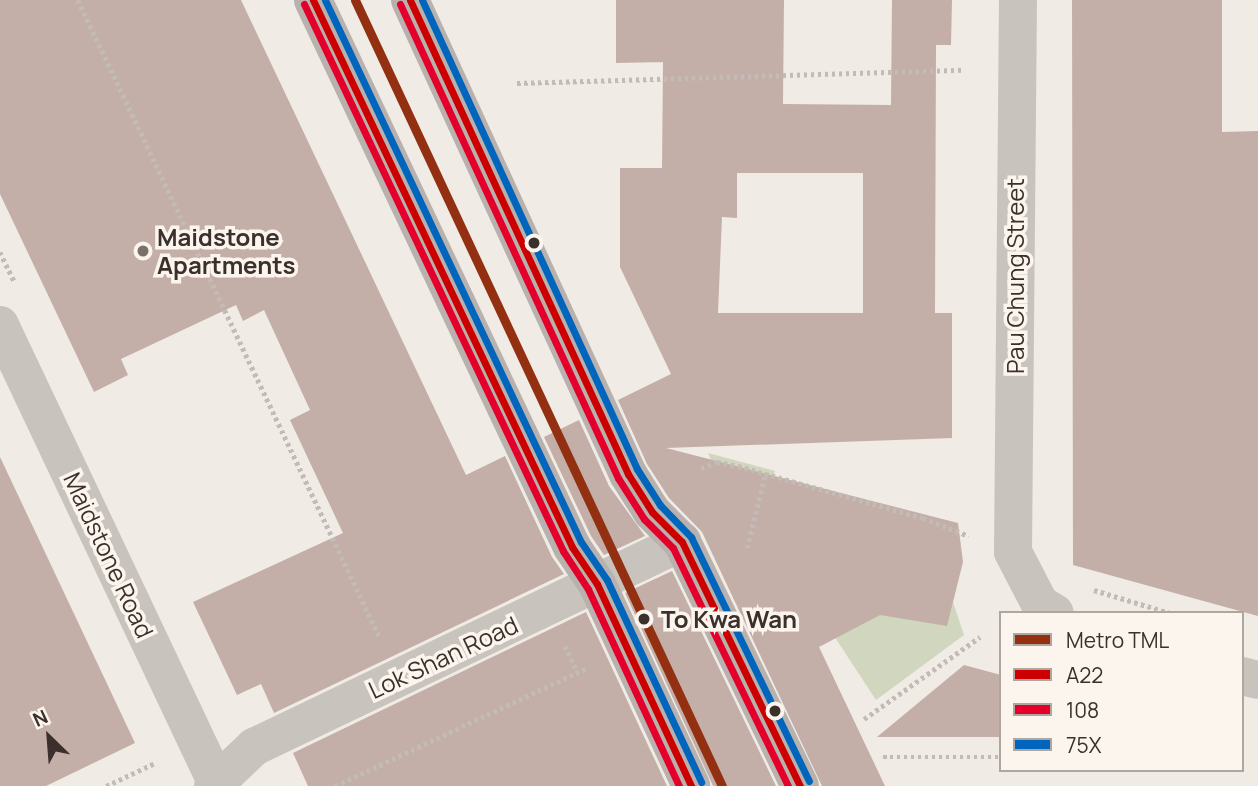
<!DOCTYPE html>
<html>
<head>
<meta charset="utf-8">
<style>
  body { margin:0 }
  #map { position:relative; width:1258px; height:786px; overflow:hidden; background:#f0ebe5; font-family:Manrope,sans-serif }
  div>[style] { position:absolute }
  .green>* { inset:0; background:#d1d6bf }
  .building>* { inset:0; background:#c3afa7 }
  .path>* { height:4.5px; margin-top:-2.25px; transform-origin:0; background:repeating-linear-gradient(90deg,#c2bbb6 0 3.5px,transparent 0 7px) }
  .street>* { height:38px; margin:-19px; padding:0 19px; transform-origin:19px; border-radius:19px; background:#c9c3be }
  .primary>* { height:38px; margin:-19px; padding:0 19px; transform-origin:19px; border-radius:19px; background:#b8b1ad }
  .bus-1>* { height:7px; margin:-3.5px; padding:0 3.5px; transform-origin:3.5px; border-radius:3.5px; background:#c00 }
  .bus-2>* { height:7px; margin:-3.5px; padding:0 3.5px; transform-origin:3.5px; border-radius:3.5px; background:#e4002b }
  .bus-3>* { height:7px; margin:-3.5px; padding:0 3.5px; transform-origin:3.5px; border-radius:3.5px; background:#0065bd }
  .metro-1>* { height:9px; margin:-4.5px; padding:0 4.5px; transform-origin:4.5px; border-radius:4.5px; background:#923011 }
  .dots>* { width:19px; height:19px; translate:-50% -50%; box-sizing:border-box; border:4px solid #fbf5ee; border-radius:50% }
  span { translate:-50% -50%; white-space:nowrap; text-align:center; line-height:1.15; -webkit-text-stroke:7px #fbf5ee; paint-order:stroke }
  .poi-label { font-size:24px; color:#3b302b; font-weight:700 }
  .left { translate:0 -50%; text-align:left }
  .street-label { font-size:24px; color:#3b302b }
  .stop-label { font-size:24px; color:#3b302b; font-weight:700 }
  .legend { position:absolute; left:999px; top:611px; width:245px; height:161px; box-sizing:border-box; background:#fbf5ee; border:2px solid #aea6a0; margin:0; padding:9px 12px; list-style:none; font-size:21px; color:#3b302b }
  .legend li { display:flex; align-items:center; gap:14px; height:35px }
  .legend b { width:35px; border:2px solid #aea6a0 }
  .north { position:absolute; left:14px; top:702px; width:70px; height:70px; -webkit-text-stroke:5px #fbf5ee; paint-order:stroke; rotate:335deg; font-size:19px; font-weight:700; line-height:28px; text-align:center; color:#3b302b }
  .north::after { content:''; display:block; margin:auto; width:24px; height:32px; background:#3b302b; clip-path:polygon(50% 0,100% 100%,50% 72%,0 100%) }
</style>
</head>
<body>
<div id="map">
  <div class="green">
    <i style="clip-path:polygon(708px 453px,775px 471px,773px 477px,949px 590px,964px 635px,876px 700px,817px 610px,741px 526px)"></i>
  </div>
  <div class="building">
    <i style="clip-path:polygon(0 0,241px 0,466px 475px,505px 456px,552px 557px,564px 574px,274px 713px,261px 684px,237px 695px,193px 602px,343px 533px,290px 420px,310px 410px,264px 310px,243px 321px,236px 305px,121px 359px,128px 375px,94px 392px,0 194px)"></i>
    <i style="clip-path:polygon(evenodd,616px 0,784px 0,783px 104px,891px 105px,892px 0,952px 0,951px 45px,936px 45px,935px 313px,952px 313px,952px 438px,666px 448px,958px 523px,963px 562px,947px 626px,880px 615px,819px 647px,885px 786px,822px 786px,702px 532px,669px 498px,647px 464px,618px 400px,671px 374px,620px 267px,620px 168px,662px 168px,663px 62px,616px 63px,616px 0,737px 173px,863px 173px,863px 313px,718px 313px,722px 217px,737px 218px,737px 173px)"></i>
    <i style="clip-path:polygon(1072px 0,1222px 0,1222px 132px,1258px 131px,1258px 616px,1073px 565px)"></i>
    <i style="clip-path:polygon(579px 420px,609px 486px,645px 536px,604px 555px,591px 536px,544px 437px)"></i>
    <i style="clip-path:polygon(0 457px,135px 743px,46px 786px,0 786px)"></i>
    <i style="clip-path:polygon(672px 571px,776px 786px,713px 786px,625px 593px)"></i>
    <i style="clip-path:polygon(586px 612px,667px 786px,308px 786px,293px 753px)"></i>
    <i style="clip-path:polygon(964px 665px,1001px 675px,1001px 737px,877px 737px)"></i>
  </div>
  <div class="path">
    <i style="left:78px;top:0;width:706px;rotate:64.67deg"></i>
    <i style="left:517px;top:83px;width:447px;rotate:-1.7deg"></i>
    <i style="left:0;top:252px;width:34px;rotate:64deg"></i>
    <i style="left:701px;top:468px;width:17px;rotate:-21deg"></i>
    <i style="left:717px;top:462px;width:21px;rotate:11deg"></i>
    <i style="left:738px;top:466px;width:192px;rotate:15.7deg"></i>
    <i style="left:923px;top:518px;width:49px;rotate:21.4deg"></i>
    <i style="left:747px;top:548px;width:75px;rotate:-76.1deg"></i>
    <i style="left:1094px;top:590px;width:79px;rotate:16.8deg"></i>
    <i style="left:565px;top:646px;width:28px;rotate:64deg"></i>
    <i style="left:864px;top:719px;width:142px;rotate:-35.3deg"></i>
    <i style="left:883px;top:757px;width:118px"></i>
    <i style="left:106px;top:786px;width:54px;rotate:-25.1deg"></i>
    <i style="left:335px;top:786px;width:278px;rotate:-25.1deg"></i>
  </div>
  <div class="street">
    <i style="left:1018px;top:0;width:552px;rotate:90.52deg"></i>
    <i style="left:1013px;top:552px;width:59px;rotate:62.6deg"></i>
    <i style="left:1040px;top:604px;width:17px;rotate:31deg"></i>
    <i style="left:0;top:325px;width:510px;rotate:64.69deg"></i>
    <i style="left:1242px;top:676px;width:16px;rotate:14deg"></i>
    <i style="left:213px;top:786px;width:57px;rotate:-43.6deg"></i>
    <i style="left:254px;top:747px;width:475px;rotate:-25.6deg"></i>
  </div>
  <div class="primary">
    <i style="left:313px;top:0;width:605px;rotate:64.66deg"></i>
    <i style="left:572px;top:547px;width:45px;rotate:56deg"></i>
    <i style="left:597px;top:584px;width:223px;rotate:65deg"></i>
    <i style="left:410px;top:0;width:522px;rotate:65.3deg"></i>
    <i style="left:628px;top:474px;width:45px;rotate:57.7deg"></i>
    <i style="left:652px;top:512px;width:42px;rotate:45deg"></i>
    <i style="left:682px;top:542px;width:271px;rotate:64.2deg"></i>
  </div>
  <div class="bus-1">
    <i style="left:313px;top:0;width:605px;rotate:64.66deg"></i>
    <i style="left:572px;top:547px;width:45px;rotate:56deg"></i>
    <i style="left:597px;top:584px;width:223px;rotate:65deg"></i>
    <i style="left:410px;top:0;width:522px;rotate:65.3deg"></i>
    <i style="left:628px;top:474px;width:45px;rotate:57.7deg"></i>
    <i style="left:652px;top:512px;width:42px;rotate:45deg"></i>
    <i style="left:682px;top:542px;width:271px;rotate:64.2deg"></i>
  </div>
  <div class="bus-2">
    <i style="left:304px;top:4px;width:605px;rotate:64.66deg"></i>
    <i style="left:563px;top:551px;width:45px;rotate:56.7deg"></i>
    <i style="left:588px;top:589px;width:217px;rotate:65.2deg"></i>
    <i style="left:400px;top:4px;width:522px;rotate:65.3deg"></i>
    <i style="left:618px;top:478px;width:49px;rotate:57.6deg"></i>
    <i style="left:644px;top:519px;width:41px;rotate:45deg"></i>
    <i style="left:673px;top:548px;width:264px;rotate:64.2deg"></i>
  </div>
  <div class="bus-3">
    <i style="left:325px;top:0;width:599px;rotate:64.72deg"></i>
    <i style="left:581px;top:542px;width:46px;rotate:55.6deg"></i>
    <i style="left:607px;top:580px;width:223px;rotate:65deg"></i>
    <i style="left:422px;top:0;width:516px;rotate:65.37deg"></i>
    <i style="left:637px;top:469px;width:43px;rotate:57.4deg"></i>
    <i style="left:660px;top:505px;width:45px;rotate:45.9deg"></i>
    <i style="left:691px;top:537px;width:271px;rotate:64.2deg"></i>
  </div>
  <div class="metro-1">
    <i style="left:355px;top:0;width:867px;rotate:64.97deg"></i>
  </div>
  <div class="dots">
    <i style="left:534px;top:243px;background:#3b302b"></i>
    <i style="left:143px;top:251px;background:#7a716c"></i>
    <i style="left:644px;top:619px;background:#3b302b"></i>
    <i style="left:775px;top:711px;background:#3b302b"></i>
  </div>
  <div class="poi-label">
    <span class="left" style="left:157px;top:251px">Maidstone<br>Apartments</span>
  </div>
  <div class="street-label">
    <span style="left:1015px;top:276px;rotate:-90deg">Pau Chung Street</span>
    <span style="left:109px;top:555px;rotate:65deg">Maidstone Road</span>
    <span style="left:443px;top:657px;rotate:-25deg">Lok Shan Road</span>
  </div>
  <div class="stop-label">
    <span class="left" style="left:661px;top:619px">To Kwa Wan</span>
  </div>
  <ul class="legend">
  <li><b style="height:9px;background:#923011"></b>Metro TML</li>
  <li><b style="height:9px;background:#c00"></b>A22</li>
  <li><b style="height:9px;background:#e4002b"></b>108</li>
  <li><b style="height:9px;background:#0065bd"></b>75X</li>
  </ul>
  <div class="north">N</div>
</div>
</body>
</html>
